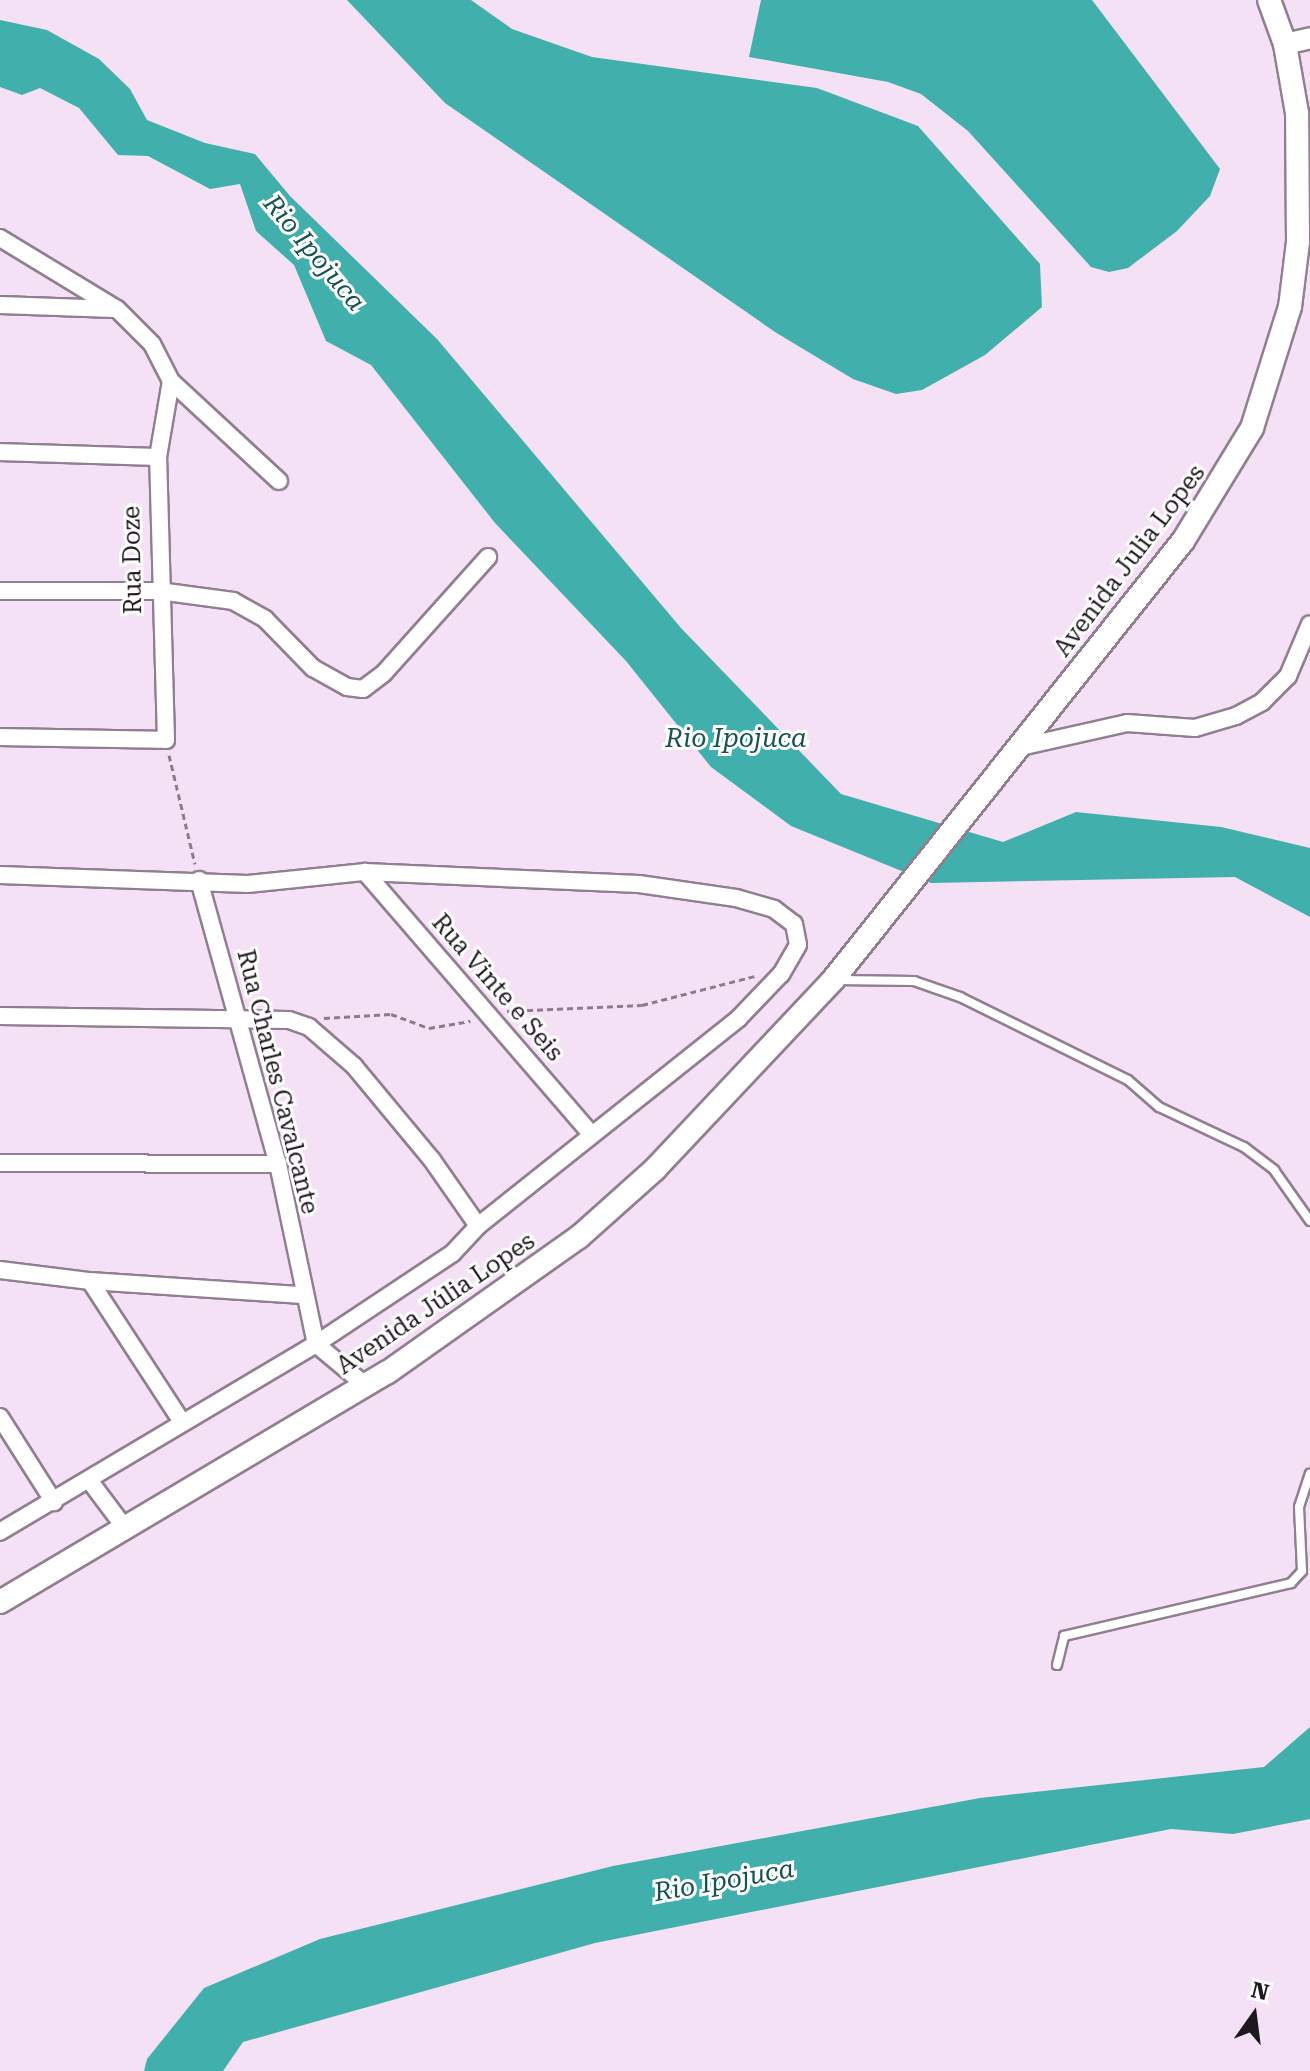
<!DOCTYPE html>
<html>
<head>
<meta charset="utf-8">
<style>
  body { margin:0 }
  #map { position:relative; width:1310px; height:2071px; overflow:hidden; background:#f5e1f5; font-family:"Roboto Serif",serif }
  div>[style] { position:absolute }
  .water>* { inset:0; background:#41b0ac }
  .path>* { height:3px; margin-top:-1.5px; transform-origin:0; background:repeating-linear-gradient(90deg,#8a7d8a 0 6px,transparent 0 10px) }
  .roads { filter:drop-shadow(2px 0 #917f91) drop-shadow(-2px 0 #917f91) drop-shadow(0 2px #917f91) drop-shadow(0 -2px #917f91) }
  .service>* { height:8px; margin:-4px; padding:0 4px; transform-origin:4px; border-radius:4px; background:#fff }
  .minor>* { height:16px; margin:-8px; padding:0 8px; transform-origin:8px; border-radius:8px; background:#fff }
  .tertiary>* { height:20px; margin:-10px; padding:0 10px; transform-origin:10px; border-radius:10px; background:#fff }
  .secondary>* { height:22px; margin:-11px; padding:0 11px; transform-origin:11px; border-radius:11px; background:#fff }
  span { translate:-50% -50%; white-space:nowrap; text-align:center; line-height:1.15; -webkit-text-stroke:6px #fff; paint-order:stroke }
  .street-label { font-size:24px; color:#1e171e }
  .water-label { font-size:26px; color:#165452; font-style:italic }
  .north { position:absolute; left:1214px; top:1975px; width:80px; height:80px; -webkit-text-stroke:6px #fff; paint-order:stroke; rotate:14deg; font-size:22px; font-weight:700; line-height:32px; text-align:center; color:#1e171e }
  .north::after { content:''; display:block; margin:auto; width:28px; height:36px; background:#1e171e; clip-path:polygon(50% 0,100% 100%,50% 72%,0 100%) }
</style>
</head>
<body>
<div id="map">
  <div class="water">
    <i style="clip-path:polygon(347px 0,471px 0,512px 29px,592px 57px,817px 88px,918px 126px,1040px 264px,1042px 307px,985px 355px,922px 390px,896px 394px,853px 379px,775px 332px,445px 103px)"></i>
    <i style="clip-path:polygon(761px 0,1092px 0,1220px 169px,1210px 196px,1177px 231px,1128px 268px,1109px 272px,1091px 267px,968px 131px,921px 94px,888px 82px,749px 57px)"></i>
    <i style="clip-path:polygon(0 20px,47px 30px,99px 59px,130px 89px,147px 120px,205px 143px,255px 154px,290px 196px,437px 339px,681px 628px,841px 794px,1003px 842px,1076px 812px,1221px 827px,1310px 848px,1310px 917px,1235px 877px,931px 883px,791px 826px,711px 767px,626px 661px,495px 523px,371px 365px,326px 341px,294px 265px,256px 231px,240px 184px,210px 189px,148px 156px,118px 155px,79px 108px,40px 88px,22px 95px,0 87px)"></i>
    <i style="clip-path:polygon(1310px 1727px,1310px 1819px,1233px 1834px,1171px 1829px,595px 1943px,243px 2042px,223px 2071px,144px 2071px,147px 2059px,204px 1988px,320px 1939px,613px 1866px,980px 1798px,1264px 1767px)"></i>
  </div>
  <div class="path">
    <i style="left:169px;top:755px;width:112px;rotate:76.6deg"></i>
    <i style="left:507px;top:1011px;width:135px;rotate:-2.5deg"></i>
    <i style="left:642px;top:1005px;width:117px;rotate:-14.4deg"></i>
    <i style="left:324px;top:1018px;width:67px;rotate:-3.4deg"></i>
    <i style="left:391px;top:1014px;width:40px;rotate:20.2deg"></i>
    <i style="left:429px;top:1028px;width:42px;rotate:-9.7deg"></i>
  </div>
  <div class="roads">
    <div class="service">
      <i style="left:837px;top:980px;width:77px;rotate:0.7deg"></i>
      <i style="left:914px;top:981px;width:49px;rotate:19.2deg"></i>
      <i style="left:960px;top:997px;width:187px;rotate:26.3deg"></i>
      <i style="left:1128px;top:1080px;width:41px;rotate:41.1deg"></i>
      <i style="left:1159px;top:1107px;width:94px;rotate:25.2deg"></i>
      <i style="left:1244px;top:1147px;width:38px;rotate:37deg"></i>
      <i style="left:1274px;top:1170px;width:62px;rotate:54.8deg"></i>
      <i style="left:1057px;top:1665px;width:30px;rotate:-76deg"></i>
      <i style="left:1064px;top:1636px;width:233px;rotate:-13.1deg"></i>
      <i style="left:1291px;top:1583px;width:16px;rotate:-47deg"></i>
      <i style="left:1302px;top:1571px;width:64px;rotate:-92.7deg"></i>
      <i style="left:1299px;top:1507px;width:35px;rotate:-72deg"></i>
    </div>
    <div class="minor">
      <i style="left:0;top:238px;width:137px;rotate:31.3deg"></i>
      <i style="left:117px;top:309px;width:49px;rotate:45deg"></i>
      <i style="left:152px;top:344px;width:42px;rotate:62.8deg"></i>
      <i style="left:171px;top:381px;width:147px;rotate:42.8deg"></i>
      <i style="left:0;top:305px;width:114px;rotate:2deg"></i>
      <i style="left:0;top:452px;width:158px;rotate:1.8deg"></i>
      <i style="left:0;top:591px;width:159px"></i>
      <i style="left:159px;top:591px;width:75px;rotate:7.7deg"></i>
      <i style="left:233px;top:601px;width:37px;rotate:29deg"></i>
      <i style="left:265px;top:619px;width:69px;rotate:45.6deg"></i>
      <i style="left:313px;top:668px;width:39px;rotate:29deg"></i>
      <i style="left:347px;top:687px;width:16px;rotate:7deg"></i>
      <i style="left:363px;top:689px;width:26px;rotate:-37deg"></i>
      <i style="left:384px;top:673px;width:156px;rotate:-48.1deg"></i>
      <i style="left:0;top:737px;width:166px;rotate:1deg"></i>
      <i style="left:166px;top:740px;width:283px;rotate:-91.6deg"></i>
      <i style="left:158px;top:457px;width:77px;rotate:-80.3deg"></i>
      <i style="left:1016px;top:748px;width:114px;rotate:-12.7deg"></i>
      <i style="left:1127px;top:723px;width:68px;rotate:4.2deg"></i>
      <i style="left:1195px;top:728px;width:43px;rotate:-16.3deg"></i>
      <i style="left:1236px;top:716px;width:30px;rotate:-28deg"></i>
      <i style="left:1262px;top:702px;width:37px;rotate:-45deg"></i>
      <i style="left:1288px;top:676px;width:56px;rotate:-67.1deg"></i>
      <i style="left:365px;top:872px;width:347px;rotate:49.2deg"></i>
      <i style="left:0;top:875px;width:248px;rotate:2.1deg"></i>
      <i style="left:248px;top:884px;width:118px;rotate:-5.9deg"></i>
      <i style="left:365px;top:872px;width:274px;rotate:2.5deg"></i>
      <i style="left:639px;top:884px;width:98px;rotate:8.2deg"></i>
      <i style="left:736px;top:898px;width:40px;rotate:16deg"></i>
      <i style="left:774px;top:909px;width:25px;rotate:37deg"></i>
      <i style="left:794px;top:924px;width:21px;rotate:79deg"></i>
      <i style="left:798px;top:945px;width:34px;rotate:120deg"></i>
      <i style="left:781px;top:974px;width:62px;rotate:133.7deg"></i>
      <i style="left:738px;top:1019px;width:332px;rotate:141.5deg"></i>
      <i style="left:478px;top:1226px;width:37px;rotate:133deg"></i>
      <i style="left:453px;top:1253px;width:164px;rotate:146.4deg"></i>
      <i style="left:316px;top:1344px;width:368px;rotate:149.3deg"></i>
      <i style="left:199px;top:880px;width:295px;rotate:74.5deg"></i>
      <i style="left:278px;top:1164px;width:184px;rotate:78.1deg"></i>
      <i style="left:0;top:1016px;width:289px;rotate:0.8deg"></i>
      <i style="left:289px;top:1020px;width:21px;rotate:19deg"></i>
      <i style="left:309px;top:1027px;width:60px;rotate:40.9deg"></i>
      <i style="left:354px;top:1066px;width:122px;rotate:50.3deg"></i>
      <i style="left:432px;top:1160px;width:80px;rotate:55.1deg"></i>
      <i style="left:0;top:1163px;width:278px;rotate:0.2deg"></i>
      <i style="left:0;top:1270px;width:91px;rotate:7deg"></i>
      <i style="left:90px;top:1281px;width:213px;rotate:3.8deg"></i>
      <i style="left:90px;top:1281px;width:168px;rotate:56.9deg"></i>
      <i style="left:316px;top:1344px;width:64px;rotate:39.9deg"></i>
      <i style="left:0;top:1417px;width:101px;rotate:57.6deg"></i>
      <i style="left:89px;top:1480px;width:60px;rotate:53.1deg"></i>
    </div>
    <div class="tertiary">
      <i style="left:1285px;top:44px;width:26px;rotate:-13deg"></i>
    </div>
    <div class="secondary">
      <i style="left:0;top:1602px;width:451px;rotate:-30.7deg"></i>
      <i style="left:388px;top:1372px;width:234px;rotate:-35.3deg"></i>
      <i style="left:579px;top:1237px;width:102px;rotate:-41.8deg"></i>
      <i style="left:655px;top:1169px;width:260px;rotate:-46.7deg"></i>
      <i style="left:833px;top:980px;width:561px;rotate:-51.44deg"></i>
      <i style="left:1183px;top:541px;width:132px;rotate:-58.6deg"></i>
      <i style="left:1252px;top:428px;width:127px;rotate:-72.6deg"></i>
      <i style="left:1290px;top:307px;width:65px;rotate:-83deg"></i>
      <i style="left:1298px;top:242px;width:129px;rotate:-90.4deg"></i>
      <i style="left:1297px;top:113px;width:70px;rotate:-99.9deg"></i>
      <i style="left:1285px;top:44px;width:47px;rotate:-110deg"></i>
    </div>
  </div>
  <div class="street-label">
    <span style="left:133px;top:560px;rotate:-91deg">Rua Doze</span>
    <span style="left:1130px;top:561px;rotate:-53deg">Avenida Julia Lopes</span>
    <span style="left:497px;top:988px;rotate:49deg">Rua Vinte e Seis</span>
    <span style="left:277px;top:1082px;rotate:76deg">Rua Charles Cavalcante</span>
    <span style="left:436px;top:1304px;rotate:-34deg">Avenida Júlia Lopes</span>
  </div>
  <div class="water-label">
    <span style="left:314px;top:253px;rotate:50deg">Rio Ipojuca</span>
    <span style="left:736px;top:739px">Rio Ipojuca</span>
    <span style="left:724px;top:1881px;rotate:-10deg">Rio Ipojuca</span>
  </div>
  <div class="north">N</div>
</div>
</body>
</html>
